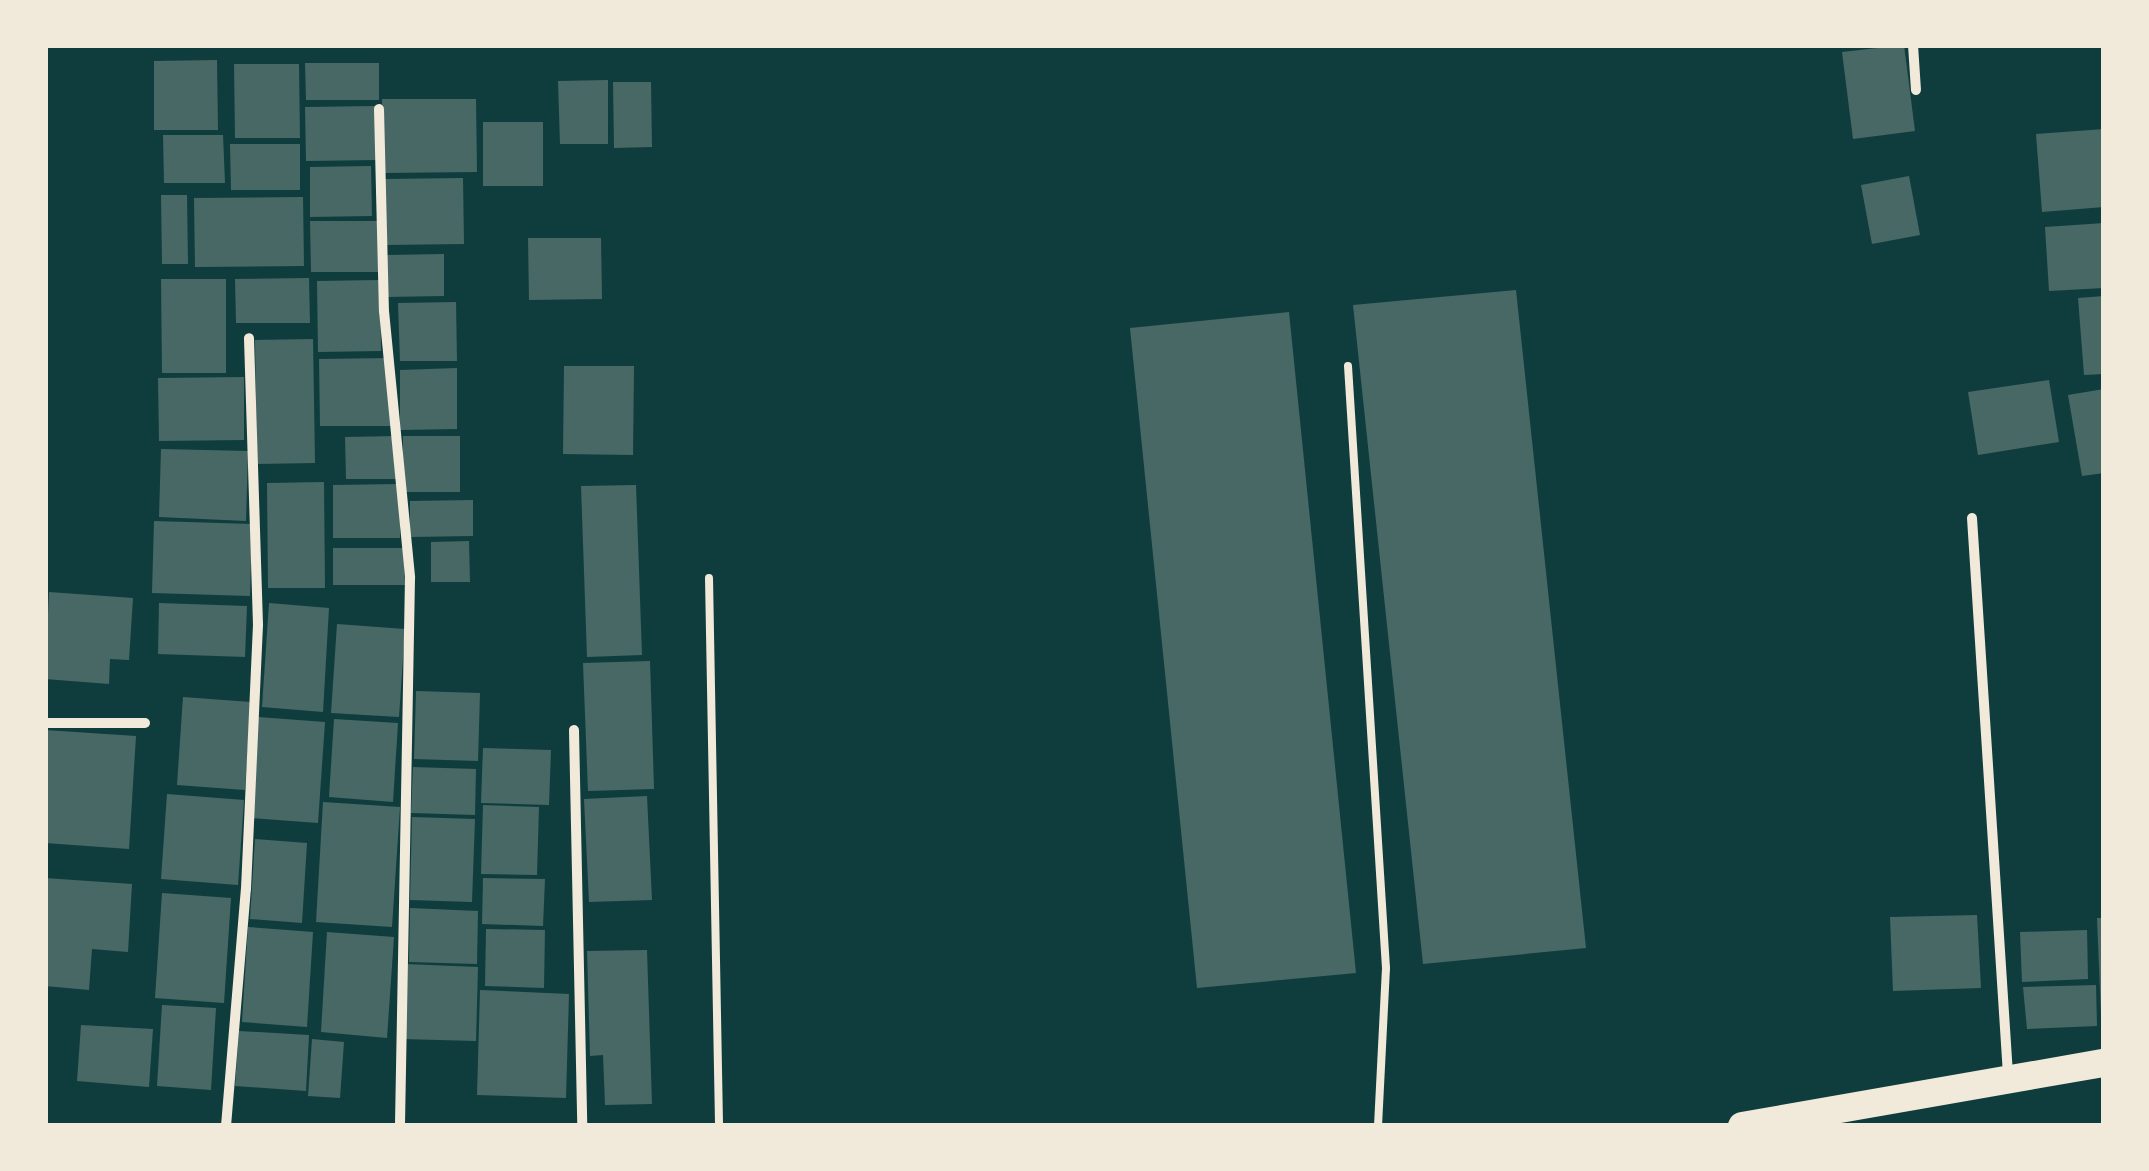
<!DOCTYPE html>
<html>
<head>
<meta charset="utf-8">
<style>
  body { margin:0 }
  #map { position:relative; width:2149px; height:1171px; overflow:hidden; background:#0f3d3e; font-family:Commissioner,sans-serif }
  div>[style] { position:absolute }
  .building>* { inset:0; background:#486865 }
  .service>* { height:8px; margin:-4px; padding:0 4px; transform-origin:4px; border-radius:4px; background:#f1e9da }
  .minor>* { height:10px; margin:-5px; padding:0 5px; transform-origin:5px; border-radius:5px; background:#f1e9da }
  .trunk>* { height:28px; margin:-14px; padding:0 14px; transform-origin:14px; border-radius:14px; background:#f1e9da }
  span { translate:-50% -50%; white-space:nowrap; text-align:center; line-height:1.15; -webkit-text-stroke:9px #f1e9da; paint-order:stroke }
  .frame { position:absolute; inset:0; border:48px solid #f1e9da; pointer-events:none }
</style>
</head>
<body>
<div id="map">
  <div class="building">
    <i style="clip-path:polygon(1904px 45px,1915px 131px,1853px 139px,1842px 52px)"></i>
    <i style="clip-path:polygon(217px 60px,218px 130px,154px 130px,154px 61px)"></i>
    <i style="clip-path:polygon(305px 63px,379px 63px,379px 100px,306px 100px)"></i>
    <i style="clip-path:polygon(234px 64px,299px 64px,300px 138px,235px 138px)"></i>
    <i style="clip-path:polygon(608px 80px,608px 144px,560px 144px,558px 81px)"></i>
    <i style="clip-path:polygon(613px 82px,651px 82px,652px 147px,614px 148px)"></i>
    <i style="clip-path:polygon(382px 99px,476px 99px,477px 172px,383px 173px)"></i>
    <i style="clip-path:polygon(376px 106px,377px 160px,306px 161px,305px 107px)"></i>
    <i style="clip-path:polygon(483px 122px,543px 122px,543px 186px,483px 186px)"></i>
    <i style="clip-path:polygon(2104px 129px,2104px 207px,2042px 212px,2036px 134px)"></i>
    <i style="clip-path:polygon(163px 135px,223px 135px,225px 183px,164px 183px)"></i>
    <i style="clip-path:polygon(230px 144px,300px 144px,300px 190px,231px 190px)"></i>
    <i style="clip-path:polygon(371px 166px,372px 216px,310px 217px,310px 167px)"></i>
    <i style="clip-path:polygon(1909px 176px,1920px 235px,1872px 244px,1861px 185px)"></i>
    <i style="clip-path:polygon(463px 178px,464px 244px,385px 245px,384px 179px)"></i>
    <i style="clip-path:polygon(161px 195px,187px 195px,188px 264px,162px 264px)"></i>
    <i style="clip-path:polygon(303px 197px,304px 266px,195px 267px,194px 198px)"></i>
    <i style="clip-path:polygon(310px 221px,378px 221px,379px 272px,311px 272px)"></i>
    <i style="clip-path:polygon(2104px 223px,2104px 288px,2049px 291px,2045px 227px)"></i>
    <i style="clip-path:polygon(528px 238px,601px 238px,602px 299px,529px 300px)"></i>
    <i style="clip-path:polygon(444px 254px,444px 296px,387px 297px,387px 255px)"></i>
    <i style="clip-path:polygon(309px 278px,310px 323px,236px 323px,235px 279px)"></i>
    <i style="clip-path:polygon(161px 279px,226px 279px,226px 373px,162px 373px)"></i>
    <i style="clip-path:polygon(380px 280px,381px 351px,318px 352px,317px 281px)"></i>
    <i style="clip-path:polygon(1516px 290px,1586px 948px,1423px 964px,1353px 305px)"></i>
    <i style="clip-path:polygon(2104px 296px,2104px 374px,2084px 375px,2078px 298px)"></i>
    <i style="clip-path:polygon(456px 302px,457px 361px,400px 361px,398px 303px)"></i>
    <i style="clip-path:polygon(1289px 312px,1356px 973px,1197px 988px,1130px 328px)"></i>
    <i style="clip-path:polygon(313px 339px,315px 463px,257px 464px,255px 340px)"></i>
    <i style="clip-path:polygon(392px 358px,392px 426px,320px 426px,319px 359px)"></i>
    <i style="clip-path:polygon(564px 366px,634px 366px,633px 455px,563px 454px)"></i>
    <i style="clip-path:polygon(457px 368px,457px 429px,400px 430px,400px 370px)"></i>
    <i style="clip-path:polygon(244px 377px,244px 440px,159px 441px,158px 378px)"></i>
    <i style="clip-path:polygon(2049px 380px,2059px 442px,1978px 455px,1968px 392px)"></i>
    <i style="clip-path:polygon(2104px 389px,2104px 473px,2082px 476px,2068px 395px)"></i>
    <i style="clip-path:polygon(397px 436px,397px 479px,346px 479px,345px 437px)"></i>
    <i style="clip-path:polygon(403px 436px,460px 436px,460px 492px,403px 492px)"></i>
    <i style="clip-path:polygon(161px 449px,248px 451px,246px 521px,159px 517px)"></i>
    <i style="clip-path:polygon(324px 482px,325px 588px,268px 588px,267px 483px)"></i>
    <i style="clip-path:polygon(400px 484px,400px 538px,333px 538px,333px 485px)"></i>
    <i style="clip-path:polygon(636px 485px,642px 655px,587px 657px,581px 486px)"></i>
    <i style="clip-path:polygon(473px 500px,473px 536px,410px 537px,410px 501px)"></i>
    <i style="clip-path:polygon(154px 521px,252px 524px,250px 596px,152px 593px)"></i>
    <i style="clip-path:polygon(469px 541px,470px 582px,431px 582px,431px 542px)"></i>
    <i style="clip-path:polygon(333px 548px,404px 548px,405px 585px,333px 585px)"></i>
    <i style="clip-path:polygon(49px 592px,133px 598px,129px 660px,110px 659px,109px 684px,45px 679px)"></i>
    <i style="clip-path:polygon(159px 603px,247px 606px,245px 657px,158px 654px)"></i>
    <i style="clip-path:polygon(269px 603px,329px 608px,323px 712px,262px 707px)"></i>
    <i style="clip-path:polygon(337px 624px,405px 629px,399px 717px,331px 713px)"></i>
    <i style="clip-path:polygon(650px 661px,654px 789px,588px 791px,583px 663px)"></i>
    <i style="clip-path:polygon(416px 691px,480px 693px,478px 761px,414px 759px)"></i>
    <i style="clip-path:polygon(183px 697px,251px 702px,245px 790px,177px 785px)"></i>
    <i style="clip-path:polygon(258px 717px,325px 722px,318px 823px,251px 818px)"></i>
    <i style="clip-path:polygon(334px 719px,398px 723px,393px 802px,329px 797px)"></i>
    <i style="clip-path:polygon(45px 730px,136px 736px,129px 849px,45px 843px)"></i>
    <i style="clip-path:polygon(483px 748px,551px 750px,549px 805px,481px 803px)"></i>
    <i style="clip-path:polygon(413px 767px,476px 769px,475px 815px,411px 813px)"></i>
    <i style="clip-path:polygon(167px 794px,244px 800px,238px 885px,161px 879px)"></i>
    <i style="clip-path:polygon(647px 796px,652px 900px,589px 902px,584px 799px)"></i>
    <i style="clip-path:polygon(323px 802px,400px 807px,392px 927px,316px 922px)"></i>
    <i style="clip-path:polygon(483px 805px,539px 807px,537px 875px,481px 874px)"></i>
    <i style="clip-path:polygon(412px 817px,475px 819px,472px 902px,410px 900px)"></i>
    <i style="clip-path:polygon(255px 839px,307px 843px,302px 923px,250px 919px)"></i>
    <i style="clip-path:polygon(45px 878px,132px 884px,128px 952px,92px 949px,89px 990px,45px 986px)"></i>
    <i style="clip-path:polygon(483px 878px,545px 879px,543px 926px,482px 924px)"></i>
    <i style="clip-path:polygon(162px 893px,231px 898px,224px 1003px,155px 998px)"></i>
    <i style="clip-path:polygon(410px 908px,478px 911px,477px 964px,409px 962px)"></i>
    <i style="clip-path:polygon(1977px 915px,1981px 988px,1893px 991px,1890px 917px)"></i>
    <i style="clip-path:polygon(2097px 918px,2104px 918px,2104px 1016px,2101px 1016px)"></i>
    <i style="clip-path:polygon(248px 927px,313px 932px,307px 1027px,242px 1022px)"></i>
    <i style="clip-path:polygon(486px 929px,545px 930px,544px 988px,485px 986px)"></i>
    <i style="clip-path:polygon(2087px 930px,2088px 979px,2022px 982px,2020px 932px)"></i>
    <i style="clip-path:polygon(327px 932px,394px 937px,387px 1038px,321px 1032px)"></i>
    <i style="clip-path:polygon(647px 950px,652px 1104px,605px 1105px,603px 1055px,590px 1056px,587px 951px)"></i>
    <i style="clip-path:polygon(405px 964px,478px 967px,476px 1041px,402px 1039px)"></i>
    <i style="clip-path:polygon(2096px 985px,2097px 1026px,2027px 1029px,2023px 987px)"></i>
    <i style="clip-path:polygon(480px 990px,569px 994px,566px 1098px,477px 1095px)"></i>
    <i style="clip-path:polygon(162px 1005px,216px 1008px,211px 1090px,157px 1086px)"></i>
    <i style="clip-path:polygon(81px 1025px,153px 1029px,149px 1087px,77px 1081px)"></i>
    <i style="clip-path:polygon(239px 1031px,309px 1035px,306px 1091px,235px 1086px)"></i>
    <i style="clip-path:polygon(312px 1039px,344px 1042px,340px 1098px,308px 1096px)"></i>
  </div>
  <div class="service">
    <i style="left:1348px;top:366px;width:603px;rotate:86.39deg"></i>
    <i style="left:1386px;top:968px;width:158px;rotate:92.9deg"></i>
    <i style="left:709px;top:578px;width:548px;rotate:88.95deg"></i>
  </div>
  <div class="minor">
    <i style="left:1913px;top:45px;width:45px;rotate:86.2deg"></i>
    <i style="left:379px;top:109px;width:202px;rotate:88.6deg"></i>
    <i style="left:384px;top:311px;width:268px;rotate:84.4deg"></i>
    <i style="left:410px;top:578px;width:548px;rotate:91.05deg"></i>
    <i style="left:1972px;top:518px;width:558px;rotate:86.3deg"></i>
    <i style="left:45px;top:723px;width:100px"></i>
    <i style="left:574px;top:730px;width:396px;rotate:88.8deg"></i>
    <i style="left:226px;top:1126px;width:238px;rotate:-85.2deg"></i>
    <i style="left:246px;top:889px;width:264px;rotate:-87.4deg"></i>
    <i style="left:258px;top:625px;width:287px;rotate:-91.8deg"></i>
  </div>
  <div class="trunk">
    <i style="left:1742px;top:1126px;width:367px;rotate:-9.9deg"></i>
  </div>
  <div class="frame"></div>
</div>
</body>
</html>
